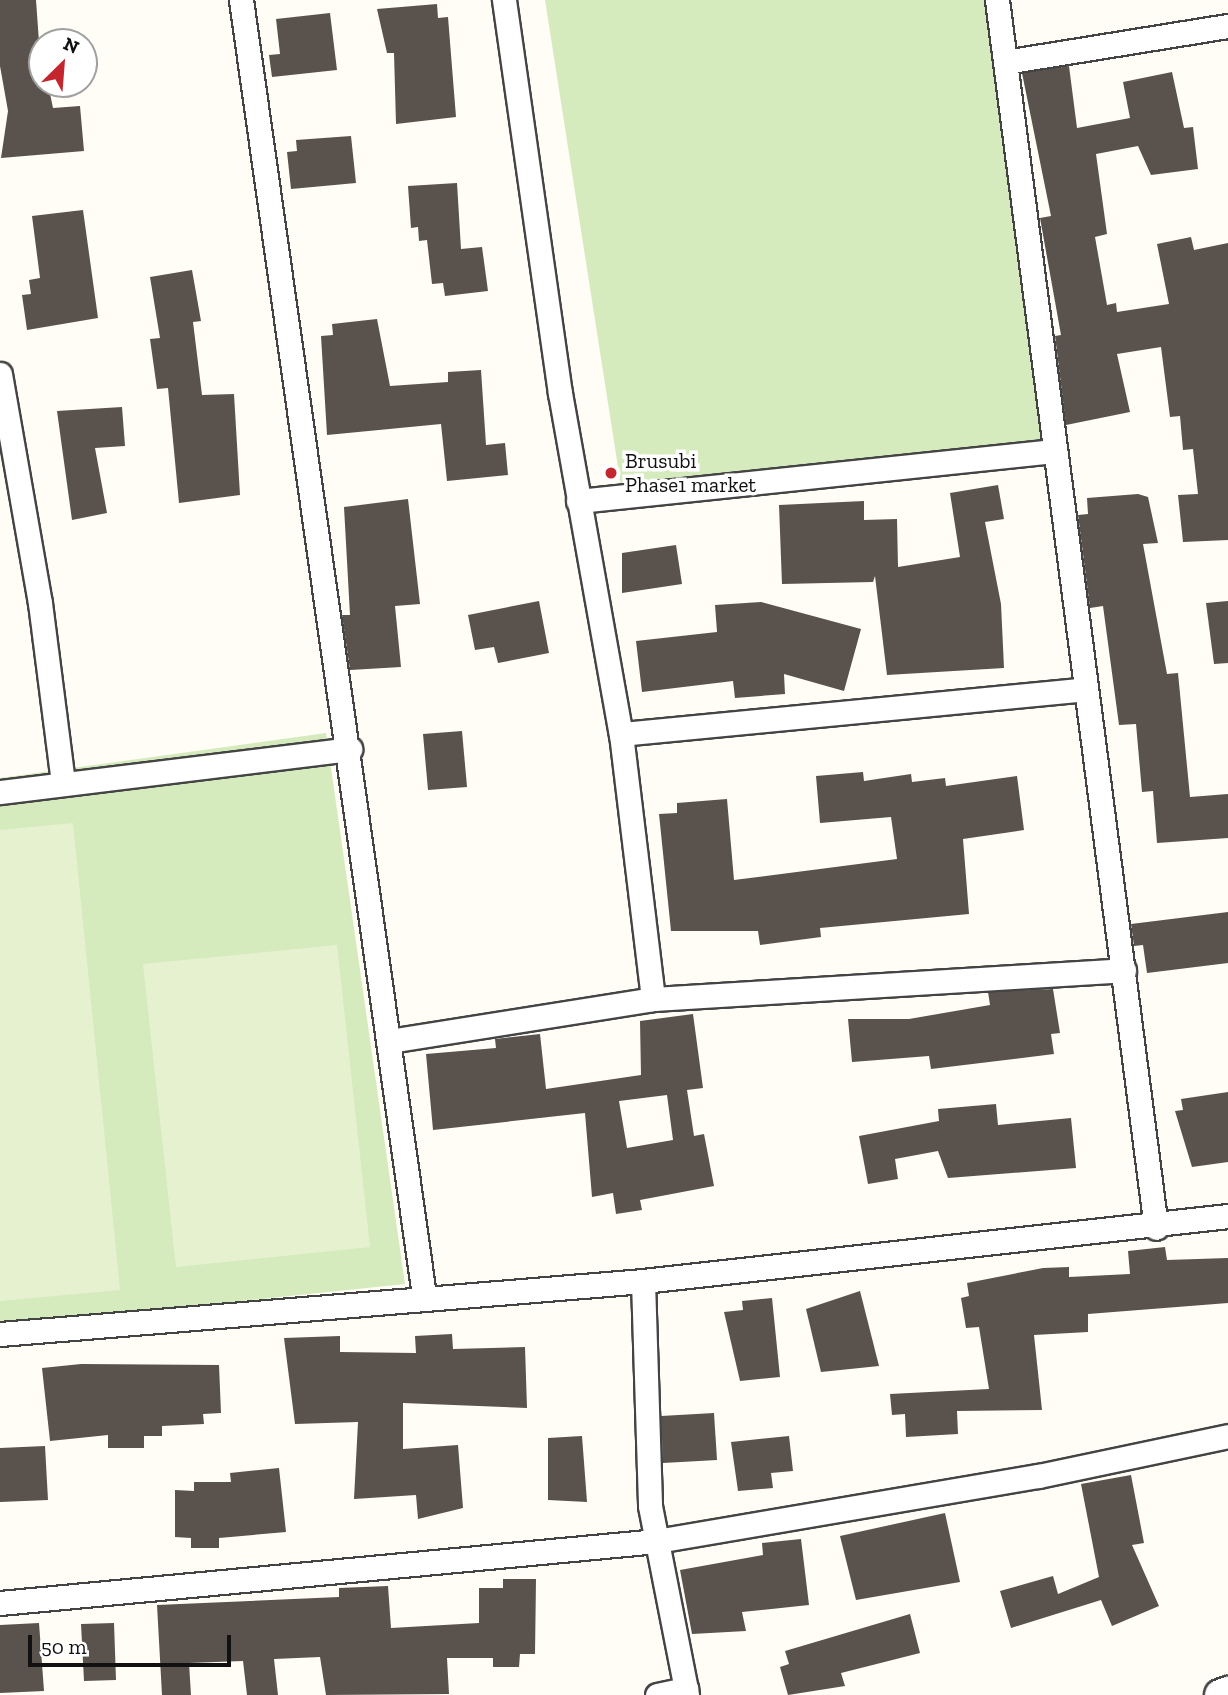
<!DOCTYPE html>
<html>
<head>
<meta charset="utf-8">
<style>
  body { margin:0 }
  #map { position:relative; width:1228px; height:1695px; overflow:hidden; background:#fffdf5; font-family:"Zilla Slab",serif }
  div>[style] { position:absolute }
  .green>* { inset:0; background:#d5ebbd }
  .pitch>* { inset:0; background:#e6f2cf }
  .building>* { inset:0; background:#5a524d }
  .roads { filter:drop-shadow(2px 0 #444) drop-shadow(-2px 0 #444) drop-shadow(0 2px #444) drop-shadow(0 -2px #444) }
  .minor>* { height:23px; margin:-11.5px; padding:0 11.5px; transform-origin:11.5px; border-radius:11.5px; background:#fff }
  .tertiary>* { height:30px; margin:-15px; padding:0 15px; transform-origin:15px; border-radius:15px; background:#fff }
  .dots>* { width:19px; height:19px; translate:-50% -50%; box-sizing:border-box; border:4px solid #fff; border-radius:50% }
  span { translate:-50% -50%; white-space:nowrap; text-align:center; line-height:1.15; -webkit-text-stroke:7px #fff; paint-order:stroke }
  .poi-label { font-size:21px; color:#111 }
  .left { translate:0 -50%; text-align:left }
  .north { position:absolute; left:28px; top:28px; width:70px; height:70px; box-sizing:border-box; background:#fff; border:2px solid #a0a0a0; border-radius:50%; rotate:25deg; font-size:19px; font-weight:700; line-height:28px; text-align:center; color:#111 }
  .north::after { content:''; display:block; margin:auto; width:24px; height:32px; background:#c4262e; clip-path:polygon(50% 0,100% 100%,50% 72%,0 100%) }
  .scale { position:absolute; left:28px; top:1635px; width:203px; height:32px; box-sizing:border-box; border:4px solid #111; border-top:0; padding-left:9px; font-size:21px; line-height:24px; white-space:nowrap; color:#111; -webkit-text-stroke:5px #fff; paint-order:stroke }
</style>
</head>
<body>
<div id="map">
  <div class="green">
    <i style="clip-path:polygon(545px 0,993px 0,1047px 455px,623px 499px)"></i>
    <i style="clip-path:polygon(326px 733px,405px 1284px,0 1326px,0 778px)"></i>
  </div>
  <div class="pitch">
    <i style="clip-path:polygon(73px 823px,120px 1290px,0 1301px,0 830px)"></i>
    <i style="clip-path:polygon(337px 945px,370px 1247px,176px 1267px,143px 964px)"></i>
  </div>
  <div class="building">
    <i style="clip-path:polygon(0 0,36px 0,42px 84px,48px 84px,53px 108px,80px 106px,84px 151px,1px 158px,8px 111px,0 66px)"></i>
    <i style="clip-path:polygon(437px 4px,438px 18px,448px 17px,456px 117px,396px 124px,394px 53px,387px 53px,377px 9px)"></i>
    <i style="clip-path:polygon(330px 13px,337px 70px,272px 77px,269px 55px,280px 54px,276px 19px)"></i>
    <i style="clip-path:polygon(1069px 66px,1077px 128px,1130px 118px,1123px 82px,1172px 72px,1184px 128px,1193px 127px,1198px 169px,1151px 175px,1138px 146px,1096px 154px,1107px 234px,1095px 237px,1107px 305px,1116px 303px,1117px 312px,1169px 304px,1157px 244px,1191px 237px,1194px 250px,1228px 243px,1228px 540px,1183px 542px,1178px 495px,1198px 494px,1193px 449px,1183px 450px,1180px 416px,1170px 417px,1161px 347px,1117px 354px,1130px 412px,1066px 425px,1055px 336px,1061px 335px,1040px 218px,1051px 216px,1022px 73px)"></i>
    <i style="clip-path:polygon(351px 136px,356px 183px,291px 189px,287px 152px,297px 151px,296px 140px)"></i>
    <i style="clip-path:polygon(457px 183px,461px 249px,482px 247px,488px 291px,445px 296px,443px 283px,432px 284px,427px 240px,419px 241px,418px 227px,411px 228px,408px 186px)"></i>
    <i style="clip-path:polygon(83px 210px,98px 318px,27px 330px,22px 295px,31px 294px,29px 280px,40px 278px,32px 216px)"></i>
    <i style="clip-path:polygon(192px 270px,201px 321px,193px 322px,202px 395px,234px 394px,240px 495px,179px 503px,168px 388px,157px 389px,150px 339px,160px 338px,150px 277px)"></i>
    <i style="clip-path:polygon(377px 319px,390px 386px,448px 382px,448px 372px,481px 370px,486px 445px,505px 443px,508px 475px,447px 481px,441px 424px,327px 435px,321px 336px,333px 335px,332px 324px)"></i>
    <i style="clip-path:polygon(122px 407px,125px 446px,95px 448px,107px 513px,72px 520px,57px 411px)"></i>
    <i style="clip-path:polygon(998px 485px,1004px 519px,985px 522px,1001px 604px,1004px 668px,887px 675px,875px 576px,873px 582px,782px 584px,779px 505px,864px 501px,864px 520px,897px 519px,898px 567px,960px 557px,950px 493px)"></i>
    <i style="clip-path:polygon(1138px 494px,1148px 497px,1158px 543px,1143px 544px,1167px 674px,1178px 673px,1190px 797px,1228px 794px,1228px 838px,1157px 843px,1153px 791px,1142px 792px,1136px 724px,1119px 725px,1103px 606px,1090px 608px,1078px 515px,1088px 514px,1087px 498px)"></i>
    <i style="clip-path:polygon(408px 499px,420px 604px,395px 606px,401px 667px,350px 670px,342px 615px,350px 615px,344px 507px)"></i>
    <i style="clip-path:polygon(676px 545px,682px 584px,622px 593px,622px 553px)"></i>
    <i style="clip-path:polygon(539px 601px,549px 653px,498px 663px,494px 647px,475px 650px,468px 615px)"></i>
    <i style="clip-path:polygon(1228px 601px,1228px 663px,1214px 664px,1206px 603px)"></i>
    <i style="clip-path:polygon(761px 602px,861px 629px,844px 691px,784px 674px,785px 694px,735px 698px,733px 681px,642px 692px,636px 641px,717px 632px,715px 605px)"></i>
    <i style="clip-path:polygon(462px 731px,467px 787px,428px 790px,423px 734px)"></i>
    <i style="clip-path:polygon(863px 772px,864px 781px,911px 774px,912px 782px,945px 778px,946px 786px,1017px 776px,1024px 830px,963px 839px,969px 914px,820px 928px,821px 937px,760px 945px,758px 931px,671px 931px,659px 814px,677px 813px,677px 803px,727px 799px,734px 880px,897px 859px,891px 817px,820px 823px,816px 776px)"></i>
    <i style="clip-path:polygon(1228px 912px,1228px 963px,1147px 973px,1143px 945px,1134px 946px,1131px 924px)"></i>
    <i style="clip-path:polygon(1053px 989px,1060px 1033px,1051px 1034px,1054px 1054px,931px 1069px,929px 1056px,852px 1062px,848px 1019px,909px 1019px,990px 1005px,988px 992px)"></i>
    <i style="clip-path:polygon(evenodd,693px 1014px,703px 1088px,687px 1090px,694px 1136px,704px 1134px,714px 1186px,640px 1200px,642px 1210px,616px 1214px,613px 1193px,592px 1197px,585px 1113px,433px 1130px,426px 1054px,496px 1048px,495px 1039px,540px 1034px,546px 1089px,641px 1075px,640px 1021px,693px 1014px,667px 1095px,673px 1140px,627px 1148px,619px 1101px,667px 1095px)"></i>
    <i style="clip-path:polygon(1228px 1092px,1228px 1162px,1192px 1167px,1175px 1111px,1183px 1110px,1181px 1099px)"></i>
    <i style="clip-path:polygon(996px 1104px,998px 1125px,1071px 1118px,1076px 1168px,948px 1178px,938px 1151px,895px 1159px,898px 1179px,868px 1184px,859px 1136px,939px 1121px,938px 1109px)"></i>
    <i style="clip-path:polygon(1165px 1247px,1167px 1260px,1228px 1258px,1228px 1303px,1088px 1314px,1088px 1332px,1034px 1335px,1042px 1410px,957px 1411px,958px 1434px,906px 1437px,905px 1414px,892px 1415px,890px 1394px,989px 1389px,979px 1327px,966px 1328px,961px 1298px,969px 1296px,967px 1283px,1043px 1268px,1069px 1267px,1069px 1277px,1130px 1274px,1128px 1251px)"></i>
    <i style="clip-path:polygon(860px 1291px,879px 1366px,821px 1372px,806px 1309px)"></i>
    <i style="clip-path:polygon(772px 1298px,780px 1377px,740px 1381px,724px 1312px,743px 1310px,742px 1301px)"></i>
    <i style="clip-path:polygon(452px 1334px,453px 1349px,525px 1347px,527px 1408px,403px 1403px,403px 1449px,458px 1445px,463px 1508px,418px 1519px,416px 1495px,354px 1499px,358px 1422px,295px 1424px,284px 1338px,340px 1336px,340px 1352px,416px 1353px,415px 1336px)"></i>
    <i style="clip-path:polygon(81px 1364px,219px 1365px,221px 1413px,203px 1414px,204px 1424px,162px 1426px,162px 1436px,144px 1436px,144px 1448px,108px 1448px,108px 1435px,50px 1441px,42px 1368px)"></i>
    <i style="clip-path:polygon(714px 1413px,717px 1460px,663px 1463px,661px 1416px)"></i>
    <i style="clip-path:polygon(582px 1436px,587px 1502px,548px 1500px,548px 1438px)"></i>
    <i style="clip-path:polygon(789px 1436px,793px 1471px,771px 1473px,773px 1488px,738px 1491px,731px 1442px)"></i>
    <i style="clip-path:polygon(45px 1446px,48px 1500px,0 1502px,0 1448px)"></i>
    <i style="clip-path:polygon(279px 1468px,286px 1532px,219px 1538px,219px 1548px,191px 1548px,191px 1538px,175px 1537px,175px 1490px,194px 1491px,194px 1482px,231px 1482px,230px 1473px)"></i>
    <i style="clip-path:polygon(1131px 1475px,1144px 1543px,1132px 1545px,1159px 1606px,1112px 1626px,1101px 1600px,1011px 1628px,1000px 1591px,1053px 1576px,1058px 1594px,1099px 1577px,1081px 1484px)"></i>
    <i style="clip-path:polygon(945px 1513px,960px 1582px,856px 1600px,840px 1536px)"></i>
    <i style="clip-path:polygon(801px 1539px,809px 1605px,742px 1612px,746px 1631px,692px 1634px,680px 1570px,763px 1555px,762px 1543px)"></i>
    <i style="clip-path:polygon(503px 1579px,536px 1579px,535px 1654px,520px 1654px,519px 1667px,493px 1667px,493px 1658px,447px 1658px,449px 1694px,326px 1695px,320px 1657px,274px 1659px,278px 1695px,247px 1695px,243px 1661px,189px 1663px,191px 1695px,162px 1695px,157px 1605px,339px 1597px,339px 1588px,388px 1586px,391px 1628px,479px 1623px,479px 1588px,503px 1588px)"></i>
    <i style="clip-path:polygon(910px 1614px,920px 1653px,841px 1673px,845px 1686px,788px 1695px,780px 1667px,789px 1664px,785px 1651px)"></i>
    <i style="clip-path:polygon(39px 1623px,44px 1691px,0 1693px,0 1625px)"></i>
    <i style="clip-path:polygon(114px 1623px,116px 1680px,84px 1681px,81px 1624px)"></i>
  </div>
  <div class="roads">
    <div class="minor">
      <i style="left:241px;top:0;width:1308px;rotate:81.96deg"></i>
      <i style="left:504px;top:0;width:397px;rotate:81.9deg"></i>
      <i style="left:560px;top:393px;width:346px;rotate:79.9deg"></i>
      <i style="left:621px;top:734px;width:267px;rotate:83.1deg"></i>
      <i style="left:997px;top:0;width:1238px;rotate:82.62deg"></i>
      <i style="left:1005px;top:62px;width:226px;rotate:-9.2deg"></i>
      <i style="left:0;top:374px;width:232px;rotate:80.1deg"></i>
      <i style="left:40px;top:603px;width:181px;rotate:82.7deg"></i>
      <i style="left:578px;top:501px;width:479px;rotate:-6deg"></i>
      <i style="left:621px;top:734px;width:467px;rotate:-5.5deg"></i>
      <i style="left:0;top:792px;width:353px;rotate:-7deg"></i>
      <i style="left:389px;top:1041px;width:267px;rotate:-9deg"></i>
      <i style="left:653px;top:999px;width:472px;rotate:-3.5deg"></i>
      <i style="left:643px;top:1281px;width:225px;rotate:88.2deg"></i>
      <i style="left:650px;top:1506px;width:193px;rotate:78.9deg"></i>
      <i style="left:0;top:1334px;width:645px;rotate:-4.71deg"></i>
      <i style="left:643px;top:1281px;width:589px;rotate:-6.34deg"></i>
      <i style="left:0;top:1603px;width:660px;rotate:-5.39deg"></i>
      <i style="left:657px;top:1541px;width:387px;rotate:-9.7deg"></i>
      <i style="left:1039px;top:1476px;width:193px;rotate:-11.9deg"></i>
      <i style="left:657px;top:1695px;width:30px;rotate:-12deg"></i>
    </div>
    <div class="tertiary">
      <i style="left:1220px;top:1695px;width:9px;rotate:-21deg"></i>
    </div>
  </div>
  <div class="dots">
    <i style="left:611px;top:473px;background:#c4262e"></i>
  </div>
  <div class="poi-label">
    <span class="left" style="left:625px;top:473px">Brusubi<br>Phase1 market</span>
  </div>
  <div class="north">N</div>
  <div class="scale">50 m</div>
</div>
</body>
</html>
